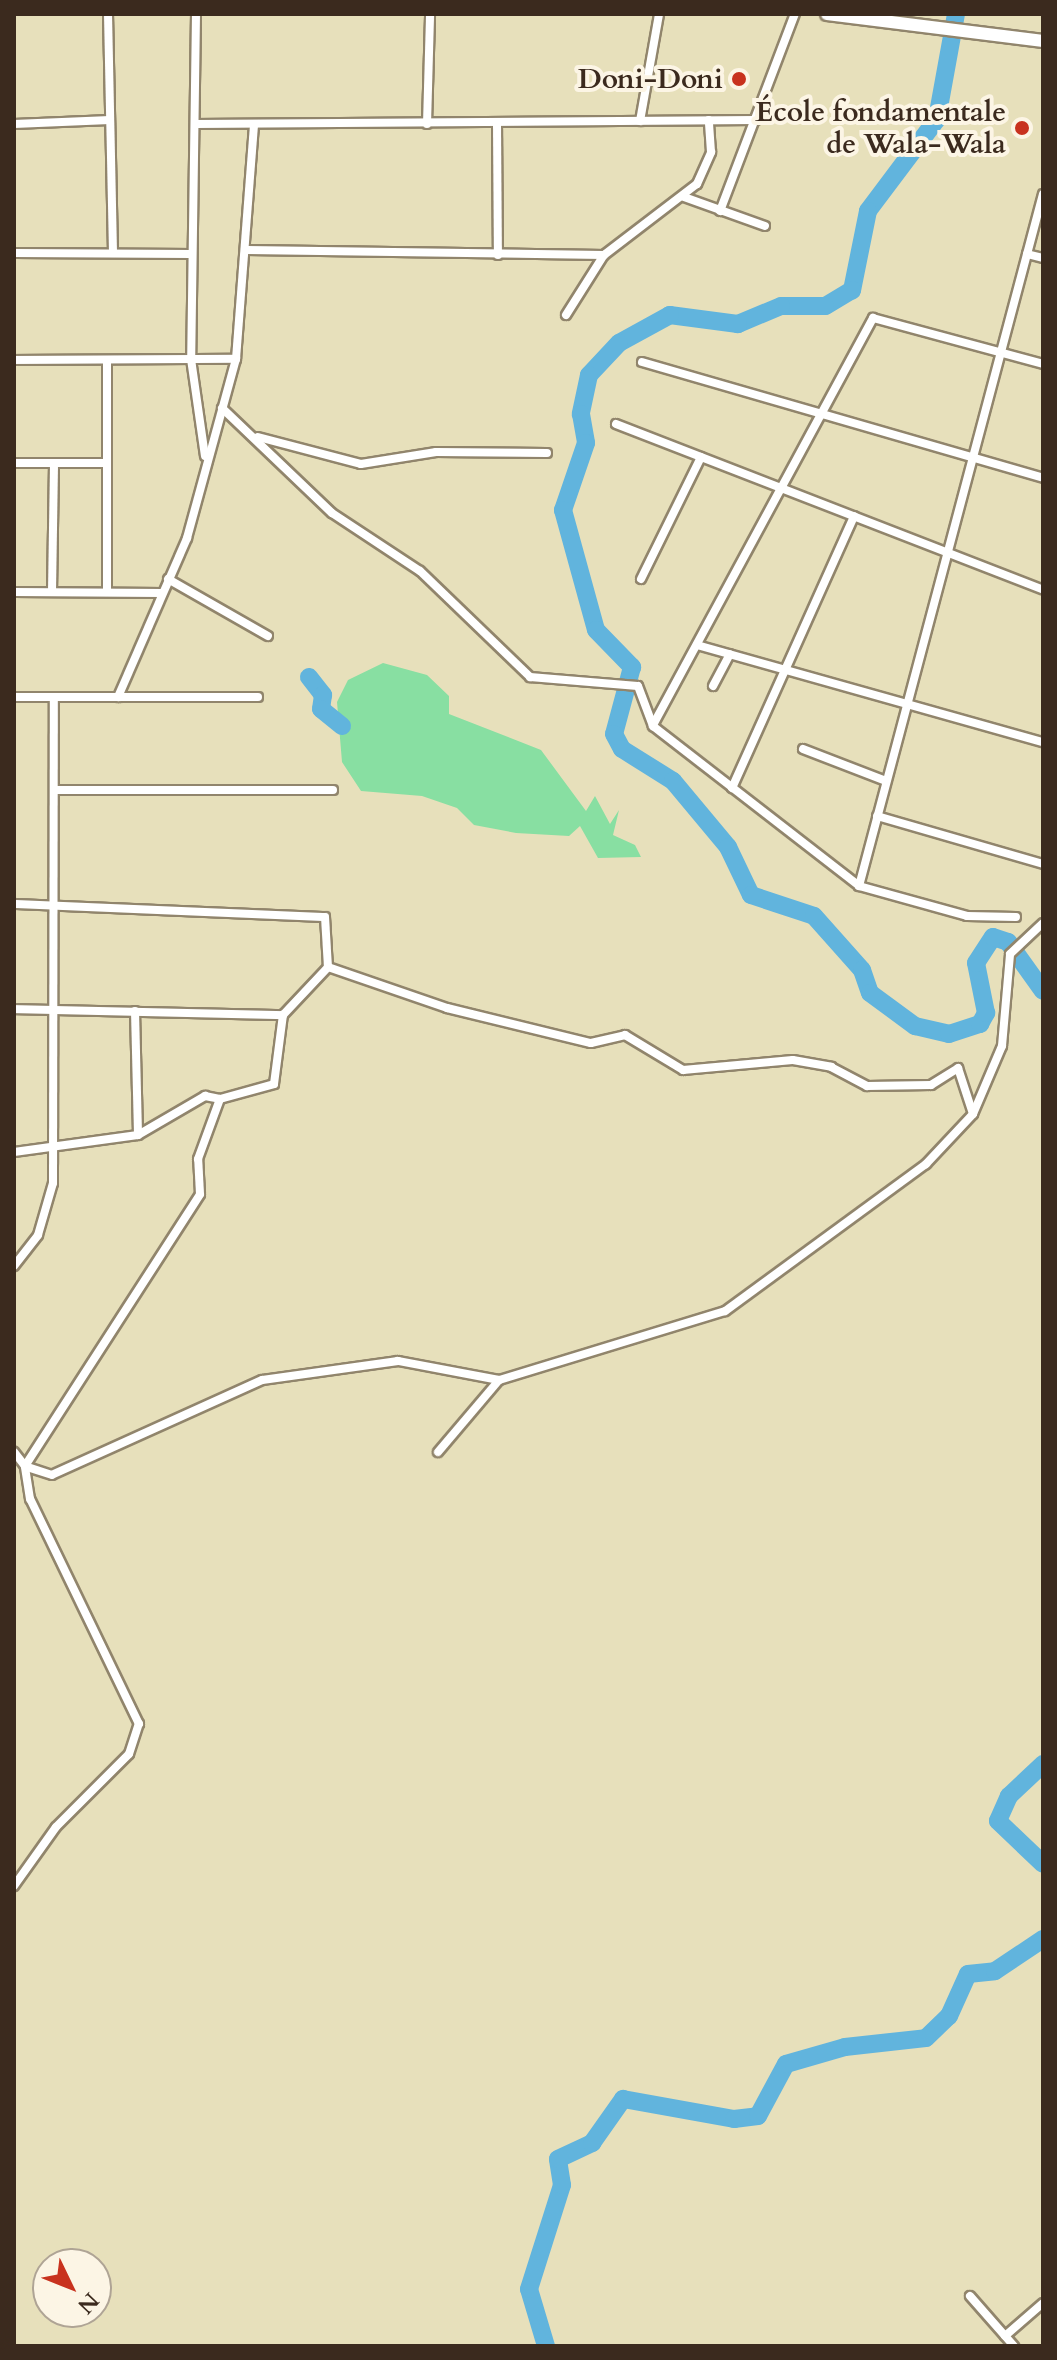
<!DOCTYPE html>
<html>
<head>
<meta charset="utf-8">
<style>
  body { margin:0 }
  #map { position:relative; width:1057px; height:2360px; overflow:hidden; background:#e7e0bb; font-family:Cardo,serif }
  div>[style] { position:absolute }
  .green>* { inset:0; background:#88dfa2 }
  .river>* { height:18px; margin:-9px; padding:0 9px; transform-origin:9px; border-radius:9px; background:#61b4dd }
  .roads { filter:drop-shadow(2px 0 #91856c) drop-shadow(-2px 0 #91856c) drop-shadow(0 2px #91856c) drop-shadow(0 -2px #91856c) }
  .minor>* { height:8px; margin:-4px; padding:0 4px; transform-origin:4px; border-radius:4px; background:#fff }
  .primary>* { height:12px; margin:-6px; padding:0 6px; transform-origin:6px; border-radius:6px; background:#fff }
  .dots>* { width:22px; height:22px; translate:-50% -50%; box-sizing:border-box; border:4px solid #fcf5e5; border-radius:50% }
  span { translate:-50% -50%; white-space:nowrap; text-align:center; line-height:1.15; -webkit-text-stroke:8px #fcf5e5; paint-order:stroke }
  .poi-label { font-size:28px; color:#3b2a1e; font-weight:700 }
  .right { translate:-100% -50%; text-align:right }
  .frame { position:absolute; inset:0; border:16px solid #3b2a1e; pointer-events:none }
  .north { position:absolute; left:32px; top:2248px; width:80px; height:80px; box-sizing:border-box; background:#fcf5e5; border:2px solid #afa495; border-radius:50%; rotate:133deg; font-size:22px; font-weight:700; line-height:32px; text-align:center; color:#3b2a1e }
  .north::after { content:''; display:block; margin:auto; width:28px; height:36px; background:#c8321e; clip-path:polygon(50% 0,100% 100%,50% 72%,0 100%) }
</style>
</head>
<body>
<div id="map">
  <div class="green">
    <i style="clip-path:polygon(383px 663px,427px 675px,449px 696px,449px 714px,541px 750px,586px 811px,595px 796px,610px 824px,619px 810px,613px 835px,635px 845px,641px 857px,598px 858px,580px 826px,569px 836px,516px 833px,474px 825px,457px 808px,422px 796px,361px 791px,342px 762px,337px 702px,348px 680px)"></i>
  </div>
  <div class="river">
    <i style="left:956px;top:14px;width:107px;rotate:100.3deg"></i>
    <i style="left:937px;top:119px;width:115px;rotate:126.9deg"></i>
    <i style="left:868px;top:211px;width:81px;rotate:101.4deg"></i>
    <i style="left:852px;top:290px;width:31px;rotate:149deg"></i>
    <i style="left:825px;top:306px;width:44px;rotate:180deg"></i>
    <i style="left:781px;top:306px;width:47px;rotate:157.3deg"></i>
    <i style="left:738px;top:324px;width:69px;rotate:-172.5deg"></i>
    <i style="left:670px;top:315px;width:58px;rotate:151.2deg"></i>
    <i style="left:619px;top:343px;width:44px;rotate:133.2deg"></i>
    <i style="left:589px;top:375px;width:40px;rotate:102deg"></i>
    <i style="left:581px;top:414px;width:29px;rotate:80deg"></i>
    <i style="left:586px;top:443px;width:71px;rotate:108.9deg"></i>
    <i style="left:563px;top:510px;width:124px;rotate:74.6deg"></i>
    <i style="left:596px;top:630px;width:52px;rotate:45.8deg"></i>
    <i style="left:632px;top:667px;width:69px;rotate:105deg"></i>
    <i style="left:614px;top:734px;width:17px;rotate:62deg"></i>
    <i style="left:622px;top:749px;width:60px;rotate:32.1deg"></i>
    <i style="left:673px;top:781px;width:86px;rotate:50.2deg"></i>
    <i style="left:728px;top:847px;width:53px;rotate:64.4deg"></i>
    <i style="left:751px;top:895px;width:66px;rotate:18.4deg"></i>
    <i style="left:814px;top:916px;width:72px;rotate:48.4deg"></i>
    <i style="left:862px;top:970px;width:24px;rotate:71deg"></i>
    <i style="left:870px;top:993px;width:56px;rotate:36.3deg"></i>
    <i style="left:915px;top:1026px;width:35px;rotate:13deg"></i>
    <i style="left:949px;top:1034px;width:33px;rotate:-18deg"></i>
    <i style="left:980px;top:1024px;width:13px;rotate:-61deg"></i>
    <i style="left:986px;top:1013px;width:51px;rotate:-101.3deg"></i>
    <i style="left:976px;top:963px;width:31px;rotate:-57deg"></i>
    <i style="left:993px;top:937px;width:16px;rotate:18deg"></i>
    <i style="left:1008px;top:942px;width:60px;rotate:54.5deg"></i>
    <i style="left:309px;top:677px;width:23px;rotate:52deg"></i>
    <i style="left:323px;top:695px;width:14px;rotate:98deg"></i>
    <i style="left:321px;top:709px;width:27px;rotate:39deg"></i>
    <i style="left:1043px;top:1764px;width:47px;rotate:136.7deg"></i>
    <i style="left:1009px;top:1796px;width:27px;rotate:114deg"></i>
    <i style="left:998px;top:1821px;width:62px;rotate:43.7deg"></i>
    <i style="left:546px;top:2346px;width:59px;rotate:-106.6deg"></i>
    <i style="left:529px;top:2289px;width:109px;rotate:-72.4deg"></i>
    <i style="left:562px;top:2185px;width:26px;rotate:-99deg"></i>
    <i style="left:558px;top:2159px;width:38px;rotate:-25deg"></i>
    <i style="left:592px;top:2143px;width:54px;rotate:-54.8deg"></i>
    <i style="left:623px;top:2099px;width:113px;rotate:10.2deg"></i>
    <i style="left:734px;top:2119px;width:24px;rotate:-7deg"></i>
    <i style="left:758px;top:2116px;width:59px;rotate:-61.7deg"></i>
    <i style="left:786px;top:2064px;width:61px;rotate:-16.1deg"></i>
    <i style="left:845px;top:2047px;width:81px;rotate:-6.3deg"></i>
    <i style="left:926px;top:2038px;width:32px;rotate:-44deg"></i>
    <i style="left:949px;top:2016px;width:46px;rotate:-65.7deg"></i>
    <i style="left:968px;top:1974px;width:27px;rotate:-6deg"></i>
    <i style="left:995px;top:1971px;width:58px;rotate:-33.7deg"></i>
  </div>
  <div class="roads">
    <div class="minor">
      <i style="left:108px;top:14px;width:236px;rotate:88.8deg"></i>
      <i style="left:196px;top:14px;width:345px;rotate:90.8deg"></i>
      <i style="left:191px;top:359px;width:98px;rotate:81.8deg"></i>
      <i style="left:640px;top:121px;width:109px;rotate:-79.9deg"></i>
      <i style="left:497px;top:123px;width:132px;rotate:89.6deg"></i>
      <i style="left:14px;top:124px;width:96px;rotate:-2.4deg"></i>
      <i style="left:195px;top:124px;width:561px;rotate:-0.41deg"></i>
      <i style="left:427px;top:124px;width:110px;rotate:-88.4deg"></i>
      <i style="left:684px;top:197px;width:86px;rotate:19.7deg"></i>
      <i style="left:720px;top:211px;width:211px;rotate:-69.2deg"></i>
      <i style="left:247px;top:250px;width:357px;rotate:0.8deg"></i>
      <i style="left:14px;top:253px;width:178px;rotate:0.3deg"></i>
      <i style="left:1027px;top:254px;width:16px;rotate:14deg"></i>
      <i style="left:566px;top:315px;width:71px;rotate:-57.7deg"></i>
      <i style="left:604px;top:255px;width:117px;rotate:-37.4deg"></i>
      <i style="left:697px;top:184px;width:35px;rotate:-66deg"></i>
      <i style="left:711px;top:152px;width:32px;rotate:-94deg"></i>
      <i style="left:14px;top:360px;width:222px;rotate:-0.3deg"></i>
      <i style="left:642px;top:362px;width:417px;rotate:16.1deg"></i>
      <i style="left:222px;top:408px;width:152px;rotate:43.7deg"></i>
      <i style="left:332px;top:513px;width:105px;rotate:33.4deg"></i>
      <i style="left:420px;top:571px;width:153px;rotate:43.9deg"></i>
      <i style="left:530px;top:677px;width:108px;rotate:4.8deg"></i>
      <i style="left:638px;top:686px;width:43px;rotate:69.4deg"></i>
      <i style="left:653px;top:726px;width:261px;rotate:37.8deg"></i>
      <i style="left:859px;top:886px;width:112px;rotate:15.5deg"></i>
      <i style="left:967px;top:916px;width:49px;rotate:1.2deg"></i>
      <i style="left:616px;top:424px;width:458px;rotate:21.2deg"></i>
      <i style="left:258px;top:437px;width:106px;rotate:14.7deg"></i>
      <i style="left:361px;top:464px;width:76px;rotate:-9.1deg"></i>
      <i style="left:436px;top:452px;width:111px;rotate:0.5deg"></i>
      <i style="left:14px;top:463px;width:93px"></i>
      <i style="left:168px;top:579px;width:115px;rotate:29.7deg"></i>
      <i style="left:641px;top:579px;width:136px;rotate:-63.8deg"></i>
      <i style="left:14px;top:592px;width:148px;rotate:0.4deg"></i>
      <i style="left:52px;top:592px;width:129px;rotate:-89.1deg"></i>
      <i style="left:107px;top:592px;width:231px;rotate:-90deg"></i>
      <i style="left:697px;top:645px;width:359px;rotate:15.7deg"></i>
      <i style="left:713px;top:686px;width:36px;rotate:-62deg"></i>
      <i style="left:14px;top:697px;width:244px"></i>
      <i style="left:118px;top:697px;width:173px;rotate:-66.5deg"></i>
      <i style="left:187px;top:538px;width:186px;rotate:-74.7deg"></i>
      <i style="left:236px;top:359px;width:234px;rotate:-85.6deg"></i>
      <i style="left:653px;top:725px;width:463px;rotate:-61.6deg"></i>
      <i style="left:873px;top:318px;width:176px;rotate:15.1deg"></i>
      <i style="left:803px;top:749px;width:89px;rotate:21.1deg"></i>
      <i style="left:732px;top:788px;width:298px;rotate:-65.8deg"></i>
      <i style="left:54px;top:790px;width:279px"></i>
      <i style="left:877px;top:816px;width:173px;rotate:16.1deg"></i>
      <i style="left:859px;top:886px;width:716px;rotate:-75.11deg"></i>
      <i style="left:14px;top:904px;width:311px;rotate:2.4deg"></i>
      <i style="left:325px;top:917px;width:50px;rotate:86.6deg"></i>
      <i style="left:14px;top:1009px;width:269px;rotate:1.3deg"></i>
      <i style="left:283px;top:1015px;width:66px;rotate:-46.8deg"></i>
      <i style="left:328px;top:967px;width:126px;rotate:19deg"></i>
      <i style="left:447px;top:1008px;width:148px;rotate:13.7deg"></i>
      <i style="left:591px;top:1043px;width:35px;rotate:-13deg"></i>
      <i style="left:625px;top:1035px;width:68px;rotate:31.1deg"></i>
      <i style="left:683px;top:1070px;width:110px;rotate:-5.2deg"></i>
      <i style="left:793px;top:1060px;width:39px;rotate:10deg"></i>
      <i style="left:831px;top:1067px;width:41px;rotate:27.8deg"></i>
      <i style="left:867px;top:1086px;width:64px;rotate:-0.9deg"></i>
      <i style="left:931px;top:1085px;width:32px;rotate:-32deg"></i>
      <i style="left:958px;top:1068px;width:48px;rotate:71.9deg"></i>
      <i style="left:973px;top:1114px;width:69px;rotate:133.2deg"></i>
      <i style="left:926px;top:1164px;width:249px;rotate:143.8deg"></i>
      <i style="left:725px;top:1311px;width:236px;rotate:163deg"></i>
      <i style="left:499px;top:1380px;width:103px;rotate:-169.3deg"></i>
      <i style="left:398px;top:1361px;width:137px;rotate:172deg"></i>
      <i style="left:262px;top:1380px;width:230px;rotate:155.7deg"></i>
      <i style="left:52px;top:1475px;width:28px;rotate:-162deg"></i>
      <i style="left:25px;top:1466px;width:18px;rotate:-128deg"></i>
      <i style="left:135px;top:1011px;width:124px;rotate:88.6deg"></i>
      <i style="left:973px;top:1114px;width:74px;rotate:-66.9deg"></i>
      <i style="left:1002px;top:1046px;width:92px;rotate:-85deg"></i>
      <i style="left:1010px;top:954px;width:45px;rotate:-43.2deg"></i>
      <i style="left:14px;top:1152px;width:125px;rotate:-7.8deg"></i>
      <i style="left:138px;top:1135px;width:78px;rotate:-30.2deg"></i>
      <i style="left:205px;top:1096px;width:15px;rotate:11deg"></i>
      <i style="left:14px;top:1266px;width:39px;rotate:-52deg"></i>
      <i style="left:38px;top:1235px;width:54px;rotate:-73.9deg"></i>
      <i style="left:53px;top:1183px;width:486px;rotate:-89.9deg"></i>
      <i style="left:438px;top:1452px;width:94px;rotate:-49.7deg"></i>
      <i style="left:14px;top:1886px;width:72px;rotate:-54.6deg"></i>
      <i style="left:56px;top:1827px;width:103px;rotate:-45deg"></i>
      <i style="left:129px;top:1754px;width:32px;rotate:-72deg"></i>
      <i style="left:139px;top:1724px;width:250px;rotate:-115.8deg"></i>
      <i style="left:30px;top:1499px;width:33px;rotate:-99deg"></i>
      <i style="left:25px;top:1466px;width:323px;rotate:-57.2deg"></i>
      <i style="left:200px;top:1194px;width:35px;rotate:-93deg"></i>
      <i style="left:198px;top:1159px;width:64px;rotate:-69.9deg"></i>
      <i style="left:220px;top:1099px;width:56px;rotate:-15.5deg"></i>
      <i style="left:274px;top:1084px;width:70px;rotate:-82.6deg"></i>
      <i style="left:970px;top:2296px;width:67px;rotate:48.7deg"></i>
      <i style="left:1005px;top:2336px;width:50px;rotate:-41deg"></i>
    </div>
    <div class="primary">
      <i style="left:827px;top:14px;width:218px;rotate:7.1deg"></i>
    </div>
  </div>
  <div class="dots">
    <i style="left:739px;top:79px;background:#c8321e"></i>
    <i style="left:1022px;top:128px;background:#c8321e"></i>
  </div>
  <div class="poi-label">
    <span class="right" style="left:723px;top:79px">Doni-Doni</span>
    <span class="right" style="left:1006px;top:128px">École fondamentale<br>de Wala-Wala</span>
  </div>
  <div class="frame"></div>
  <div class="north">N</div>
</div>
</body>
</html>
